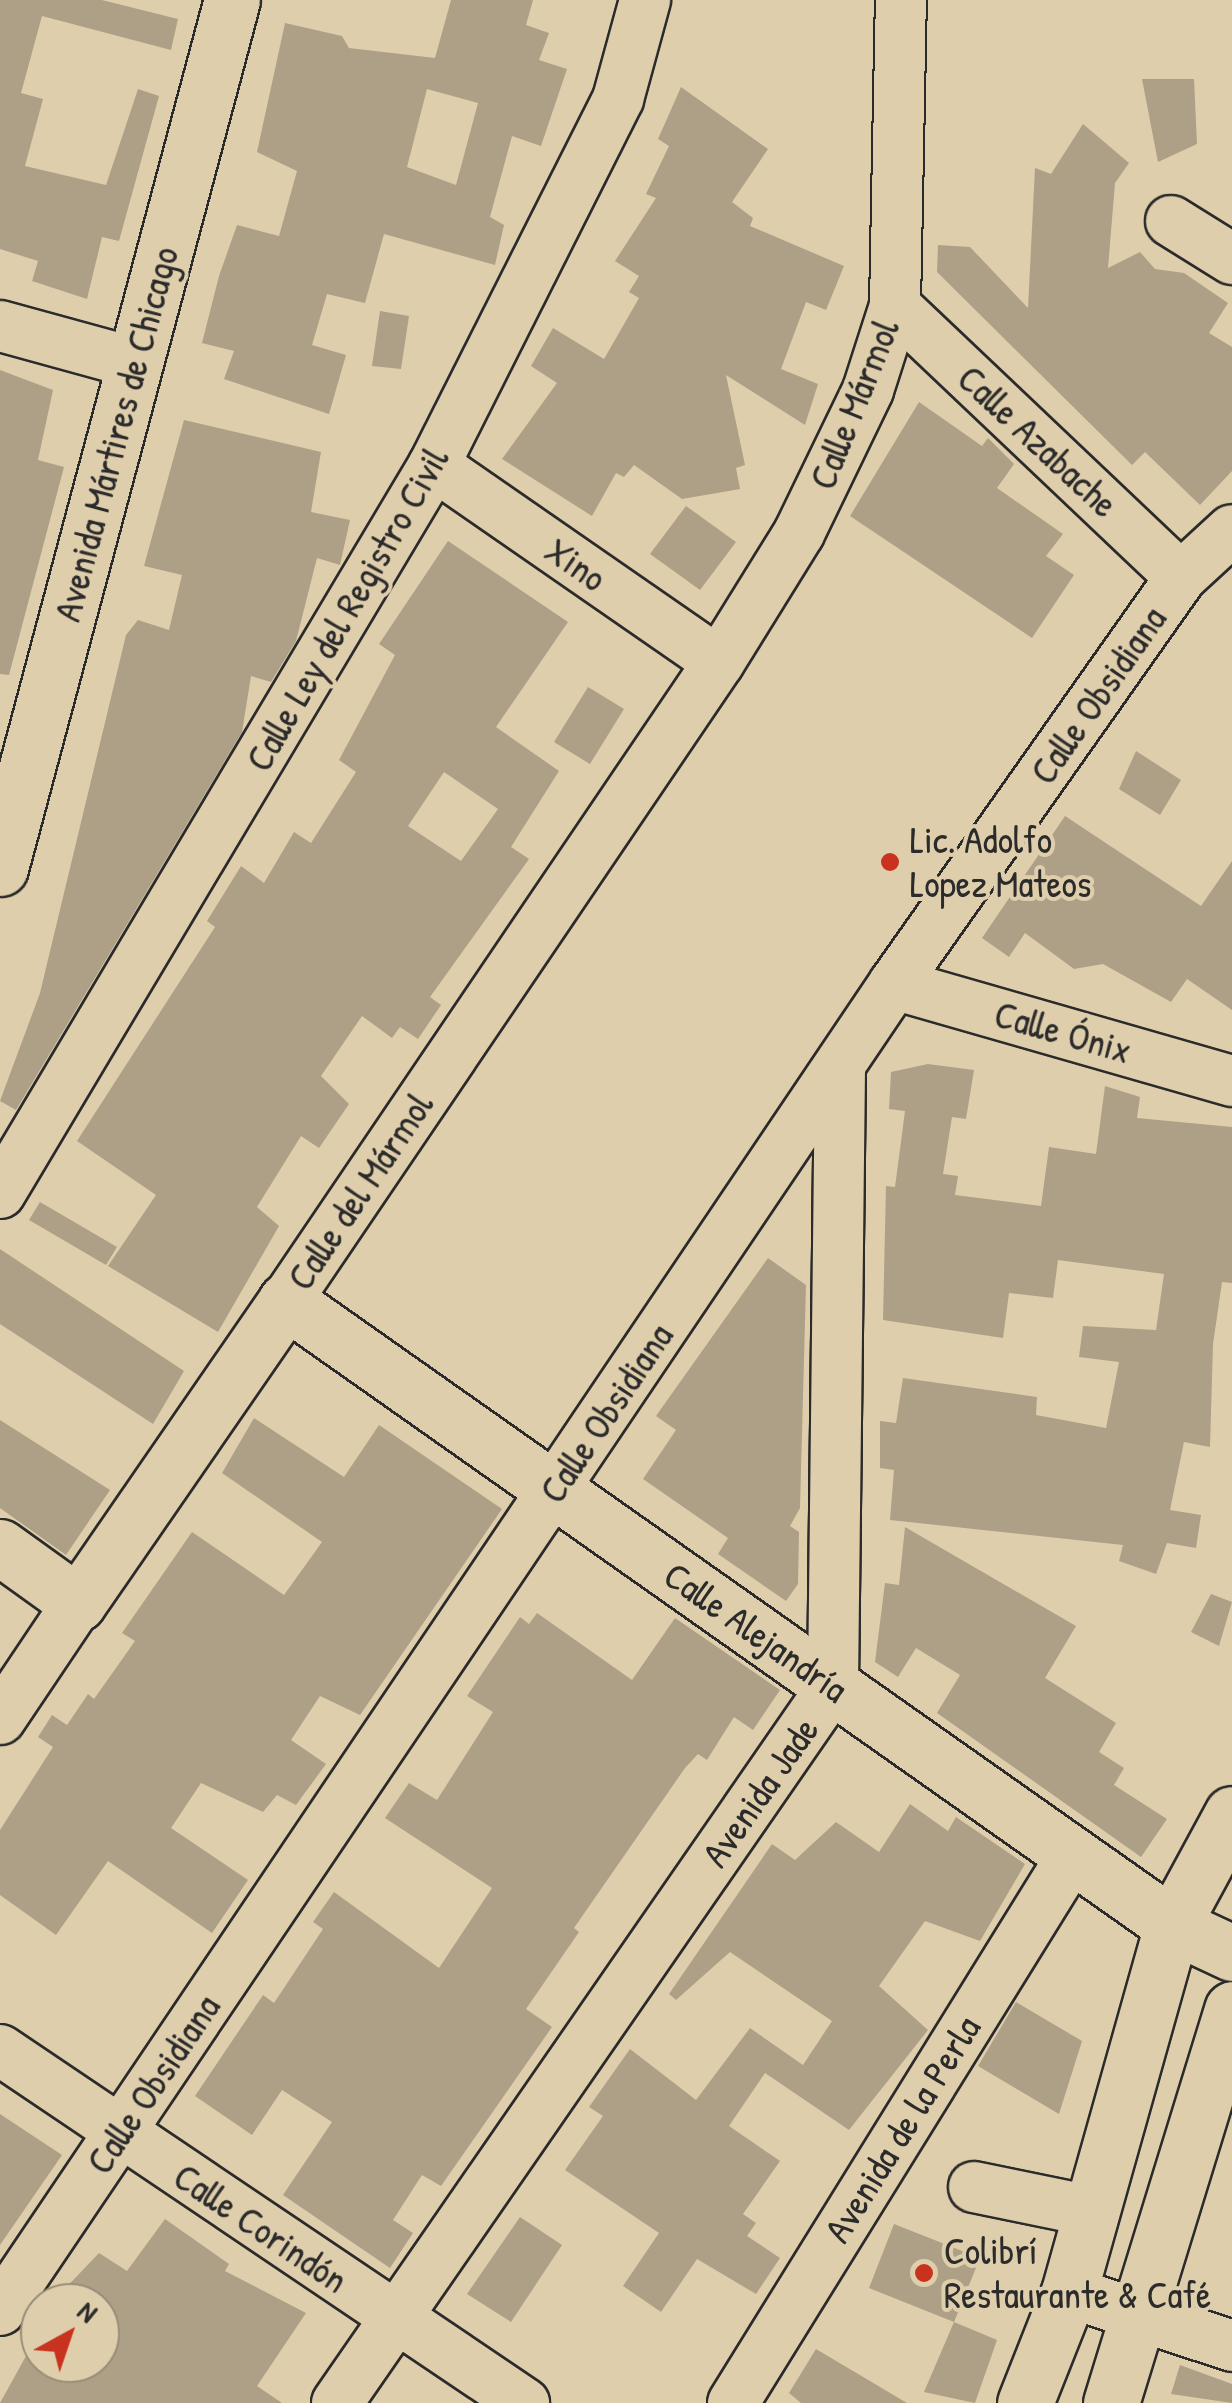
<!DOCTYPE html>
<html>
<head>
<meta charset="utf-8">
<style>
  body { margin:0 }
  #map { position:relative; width:1232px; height:2403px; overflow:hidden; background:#dfceab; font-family:"Patrick Hand",sans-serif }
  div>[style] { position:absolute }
  .building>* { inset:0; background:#ada087 }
  .roads { filter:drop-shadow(2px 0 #2b2b2b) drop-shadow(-2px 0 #2b2b2b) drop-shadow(0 2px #2b2b2b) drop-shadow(0 -2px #2b2b2b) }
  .minor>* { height:50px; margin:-25px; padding:0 25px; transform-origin:25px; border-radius:25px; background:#dfceab }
  .major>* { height:55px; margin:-27.5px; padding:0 27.5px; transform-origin:27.5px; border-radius:27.5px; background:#dfceab }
  .dots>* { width:28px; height:28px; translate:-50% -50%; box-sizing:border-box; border:5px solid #dfceab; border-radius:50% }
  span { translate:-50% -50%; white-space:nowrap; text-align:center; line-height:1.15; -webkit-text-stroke:8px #dfceab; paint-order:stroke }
  .street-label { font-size:38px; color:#2b2b2b }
  .poi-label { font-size:38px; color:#2b2b2b }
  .left { translate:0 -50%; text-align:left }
  .north { position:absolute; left:20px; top:2283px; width:100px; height:100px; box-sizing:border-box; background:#dfceab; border:2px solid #978d78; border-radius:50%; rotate:40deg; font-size:28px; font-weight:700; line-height:40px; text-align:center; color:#2b2b2b }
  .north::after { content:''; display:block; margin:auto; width:35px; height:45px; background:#c8321e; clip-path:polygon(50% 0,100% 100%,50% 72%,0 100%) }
</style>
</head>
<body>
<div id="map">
  <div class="building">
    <i style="clip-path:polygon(0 0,102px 0,178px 19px,171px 50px,42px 16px,21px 93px,43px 99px,25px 166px,106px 185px,138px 89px,159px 96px,119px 241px,102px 237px,87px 299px,32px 281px,38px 261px,0 249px)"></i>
    <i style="clip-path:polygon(evenodd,451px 0,533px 0,526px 25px,549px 33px,539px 60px,567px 69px,541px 146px,512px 136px,490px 217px,504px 225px,495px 265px,384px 234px,365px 303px,327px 294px,312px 345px,346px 355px,329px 414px,224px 379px,234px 351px,202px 343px,219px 276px,237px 225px,279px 236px,297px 171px,257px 152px,285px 23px,342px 36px,349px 48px,435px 58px,451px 0,427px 89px,478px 103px,456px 185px,407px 167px,427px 89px)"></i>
    <i style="clip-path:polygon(1142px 79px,1194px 79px,1197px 144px,1158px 162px)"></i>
    <i style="clip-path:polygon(681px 87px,768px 149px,732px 202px,753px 218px,750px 226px,844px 266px,826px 310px,806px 302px,781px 369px,818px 384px,805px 425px,726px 375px,745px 465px,736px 468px,740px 489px,682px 499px,634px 465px,624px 477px,616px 473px,592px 516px,502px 459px,557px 383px,531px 366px,553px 328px,604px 359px,639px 298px,629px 292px,639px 276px,615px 261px,656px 198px,646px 194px,669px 146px,658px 139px)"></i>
    <i style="clip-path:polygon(1083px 124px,1129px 163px,1115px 183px,1108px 268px,1140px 252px,1155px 269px,1184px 273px,1228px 303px,1209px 333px,1232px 347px,1232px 471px,1200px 505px,1145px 452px,1132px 465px,937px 272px,938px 245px,970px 247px,1028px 308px,1035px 168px,1051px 174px)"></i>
    <i style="clip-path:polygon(380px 311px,409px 316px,401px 369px,372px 366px)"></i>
    <i style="clip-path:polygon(0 370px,53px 390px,38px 460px,64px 467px,9px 675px,0 674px)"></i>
    <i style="clip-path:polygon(919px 402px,982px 446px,988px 438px,1014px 464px,997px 488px,1063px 534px,1046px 556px,1074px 575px,1032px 638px,850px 516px)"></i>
    <i style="clip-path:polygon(184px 420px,321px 452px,311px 512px,350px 520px,340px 565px,317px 558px,296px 641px,271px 682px,251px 676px,242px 732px,16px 1110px,0 1101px,40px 993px,126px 635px,138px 620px,169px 630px,182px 575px,144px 566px)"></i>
    <i style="clip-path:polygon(686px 506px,736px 542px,700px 590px,650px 554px)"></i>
    <i style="clip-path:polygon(evenodd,448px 541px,568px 622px,496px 727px,559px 771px,511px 847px,529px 859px,430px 997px,441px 1005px,418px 1039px,400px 1027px,392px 1038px,362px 1016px,321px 1076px,349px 1104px,319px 1148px,301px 1136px,257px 1207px,279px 1226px,218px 1332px,108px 1266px,156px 1195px,77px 1141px,215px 927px,207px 921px,241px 866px,264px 883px,294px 832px,311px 843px,356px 772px,339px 760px,395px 655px,379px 644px,448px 541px,444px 772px,498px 809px,461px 861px,408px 826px,444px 772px)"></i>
    <i style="clip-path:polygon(588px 687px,624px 709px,590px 764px,554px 742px)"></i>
    <i style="clip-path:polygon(1136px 751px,1181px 780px,1160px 815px,1119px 789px)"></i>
    <i style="clip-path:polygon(1065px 816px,1201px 906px,1232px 861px,1232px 1010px,1187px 979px,1171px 1002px,1103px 964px,1074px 969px,1025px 933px,1009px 957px,982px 938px)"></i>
    <i style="clip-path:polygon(928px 1064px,974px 1070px,966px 1119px,952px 1117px,943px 1174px,958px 1176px,955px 1195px,1041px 1206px,1049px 1147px,1096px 1154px,1105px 1086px,1140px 1097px,1137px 1118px,1232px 1127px,1232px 1283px,1222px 1282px,1213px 1344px,1210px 1447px,1184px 1442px,1170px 1510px,1201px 1515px,1196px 1548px,1167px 1543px,1156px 1574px,1119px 1561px,1123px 1545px,890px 1520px,894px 1470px,880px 1468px,880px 1421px,896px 1423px,903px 1378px,1037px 1397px,1036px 1415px,1106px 1428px,1119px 1362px,1079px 1357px,1083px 1326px,1156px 1330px,1164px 1274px,1058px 1260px,1053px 1298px,1009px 1293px,1003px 1338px,883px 1320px,886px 1186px,895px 1187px,905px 1111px,889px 1109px,891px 1072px)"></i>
    <i style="clip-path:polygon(40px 1202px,117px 1247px,106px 1265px,29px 1220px)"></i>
    <i style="clip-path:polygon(0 1249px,184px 1371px,153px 1424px,0 1324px)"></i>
    <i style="clip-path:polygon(768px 1258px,806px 1285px,800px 1508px,790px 1526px,799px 1532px,798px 1584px,786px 1601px,718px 1554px,728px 1538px,643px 1479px,676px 1430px,656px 1416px)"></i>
    <i style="clip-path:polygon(254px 1418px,344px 1477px,379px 1425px,502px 1509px,360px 1715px,320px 1696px,291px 1740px,326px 1764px,296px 1805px,277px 1795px,263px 1812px,201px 1783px,171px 1828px,248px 1880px,212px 1933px,108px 1861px,56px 1935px,0 1895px,0 1830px,53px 1747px,38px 1737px,52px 1715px,67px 1725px,88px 1694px,94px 1699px,135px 1641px,122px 1633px,192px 1532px,284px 1595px,322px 1542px,222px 1473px)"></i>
    <i style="clip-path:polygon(0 1420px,110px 1490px,66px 1555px,0 1508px)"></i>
    <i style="clip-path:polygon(905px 1527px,1076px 1626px,1045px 1678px,1116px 1723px,1099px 1752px,1124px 1768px,1114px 1785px,1167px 1819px,1141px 1857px,937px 1713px,960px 1675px,916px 1648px,898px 1677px,875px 1662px,885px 1583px,899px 1585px)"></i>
    <i style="clip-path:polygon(1211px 1594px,1232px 1602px,1219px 1646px,1191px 1632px)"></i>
    <i style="clip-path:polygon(537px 1613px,632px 1680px,675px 1618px,780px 1690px,753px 1730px,734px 1717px,707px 1760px,698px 1754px,685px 1768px,574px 1928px,579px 1932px,526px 2009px,552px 2027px,441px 2186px,422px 2175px,393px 2220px,413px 2233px,390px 2268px,283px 2195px,332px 2122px,282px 2090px,252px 2135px,195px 2096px,263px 1995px,274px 2003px,323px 1929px,313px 1922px,334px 1892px,439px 1968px,492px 1888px,385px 1818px,409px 1783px,437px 1800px,493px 1712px,467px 1696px,520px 1617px,529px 1624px)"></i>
    <i style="clip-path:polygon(910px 1804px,948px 1831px,956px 1817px,1025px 1864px,980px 1941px,925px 1921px,879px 1986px,928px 2030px,849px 2130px,765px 2073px,729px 2126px,780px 2161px,743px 2214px,756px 2223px,747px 2236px,780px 2258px,756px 2294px,697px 2259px,661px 2312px,623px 2286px,659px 2233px,565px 2170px,603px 2116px,589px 2107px,630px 2049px,696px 2100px,750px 2028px,803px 2065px,832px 2021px,730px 1952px,676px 2000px,669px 1994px,772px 1844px,795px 1860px,836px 1822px,879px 1852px)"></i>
    <i style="clip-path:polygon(1016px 2002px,1082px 2041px,1059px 2114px,978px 2066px)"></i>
    <i style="clip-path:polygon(0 2114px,62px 2155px,0 2245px)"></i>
    <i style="clip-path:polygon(520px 2217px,562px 2245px,511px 2322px,467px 2294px)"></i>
    <i style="clip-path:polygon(165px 2219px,229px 2264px,225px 2271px,306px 2313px,257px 2386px,282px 2403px,0 2403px,31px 2347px,40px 2363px,100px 2363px,100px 2303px,59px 2295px,99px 2253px,127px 2271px)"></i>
    <i style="clip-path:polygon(894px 2224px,980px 2258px,954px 2322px,869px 2288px)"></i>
    <i style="clip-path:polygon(954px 2322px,997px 2340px,975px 2403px,924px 2392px)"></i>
    <i style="clip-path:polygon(816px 2349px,907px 2403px,801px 2403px,789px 2393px)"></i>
    <i style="clip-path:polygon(1180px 2365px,1232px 2384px,1232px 2403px,1171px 2394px)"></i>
  </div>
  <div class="roads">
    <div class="minor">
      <i style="left:1171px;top:221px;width:72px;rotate:31.9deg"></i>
      <i style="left:895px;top:306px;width:394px;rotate:43.5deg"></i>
      <i style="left:0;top:326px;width:140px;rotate:15.3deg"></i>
      <i style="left:434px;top:465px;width:346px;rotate:34.7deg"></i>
      <i style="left:894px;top:984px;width:352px;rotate:16deg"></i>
      <i style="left:0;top:1193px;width:848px;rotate:-59.2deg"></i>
      <i style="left:434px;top:465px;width:410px;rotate:-63.3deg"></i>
      <i style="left:618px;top:99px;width:103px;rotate:-74.7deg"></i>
      <i style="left:286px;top:1301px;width:772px;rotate:-55.88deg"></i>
      <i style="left:719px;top:662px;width:152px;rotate:-58.2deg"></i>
      <i style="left:799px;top:533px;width:159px;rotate:-64.2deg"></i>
      <i style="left:868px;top:390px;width:88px;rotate:-72.2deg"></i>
      <i style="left:895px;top:306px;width:306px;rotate:-88.9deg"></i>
      <i style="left:0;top:1719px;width:140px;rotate:-56.1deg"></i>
      <i style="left:0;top:2050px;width:632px;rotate:33.97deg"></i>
      <i style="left:974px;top:2187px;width:119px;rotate:11.6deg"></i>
      <i style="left:1069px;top:2292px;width:172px;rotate:18.3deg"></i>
      <i style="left:0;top:2310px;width:1599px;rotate:-56.01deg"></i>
      <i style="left:894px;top:984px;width:498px;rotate:-54.8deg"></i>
      <i style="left:1181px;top:577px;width:69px;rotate:-42.7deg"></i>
      <i style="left:337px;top:2403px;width:872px;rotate:-55.33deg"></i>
      <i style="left:833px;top:1686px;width:614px;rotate:-89.35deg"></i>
      <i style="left:733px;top:2403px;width:644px;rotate:-58.21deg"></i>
    </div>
    <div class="major">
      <i style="left:0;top:868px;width:898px;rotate:-75.04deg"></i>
      <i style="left:0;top:1547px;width:96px;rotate:35.7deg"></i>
      <i style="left:78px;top:1603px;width:367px;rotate:-55.4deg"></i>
      <i style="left:286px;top:1301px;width:1084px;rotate:35.16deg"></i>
      <i style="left:1172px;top:1925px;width:66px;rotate:25deg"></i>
      <i style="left:1025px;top:2403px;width:119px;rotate:-68.4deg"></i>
      <i style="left:1069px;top:2292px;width:381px;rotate:-74.3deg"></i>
      <i style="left:1172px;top:1925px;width:126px;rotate:-61.6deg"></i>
      <i style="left:1111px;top:2403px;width:412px;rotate:-72.9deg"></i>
    </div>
  </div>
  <div class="dots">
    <i style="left:890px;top:862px;background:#c8321e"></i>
    <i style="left:924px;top:2273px;background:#c8321e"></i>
  </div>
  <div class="street-label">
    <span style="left:854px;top:404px;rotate:-68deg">Calle Mármol</span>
    <span style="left:116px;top:434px;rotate:-75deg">Avenida Mártires de Chicago</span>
    <span style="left:1038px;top:441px;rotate:43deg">Calle Azabache</span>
    <span style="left:576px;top:564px;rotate:35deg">Xino</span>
    <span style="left:347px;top:609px;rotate:-60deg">Calle Ley del Registro Civil</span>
    <span style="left:1098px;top:695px;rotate:-55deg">Calle Obsidiana</span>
    <span style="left:1063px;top:1032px;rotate:16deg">Calle Ónix</span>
    <span style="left:360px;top:1191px;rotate:-56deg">Calle del Mármol</span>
    <span style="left:606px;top:1413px;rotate:-56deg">Calle Obsidiana</span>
    <span style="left:756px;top:1632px;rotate:35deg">Calle Alejandría</span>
    <span style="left:760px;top:1792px;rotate:-55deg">Avenida Jade</span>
    <span style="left:153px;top:2084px;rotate:-56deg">Calle Obsidiana</span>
    <span style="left:902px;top:2129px;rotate:-58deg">Avenida de la Perla</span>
    <span style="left:261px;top:2228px;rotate:34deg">Calle Corindón</span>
  </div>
  <div class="poi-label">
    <span class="left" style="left:910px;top:862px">Lic. Adolfo<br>Lopez Mateos</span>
    <span class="left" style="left:944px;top:2273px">Colibrí<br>Restaurante &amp; Café</span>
  </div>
  <div class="north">N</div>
</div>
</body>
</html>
